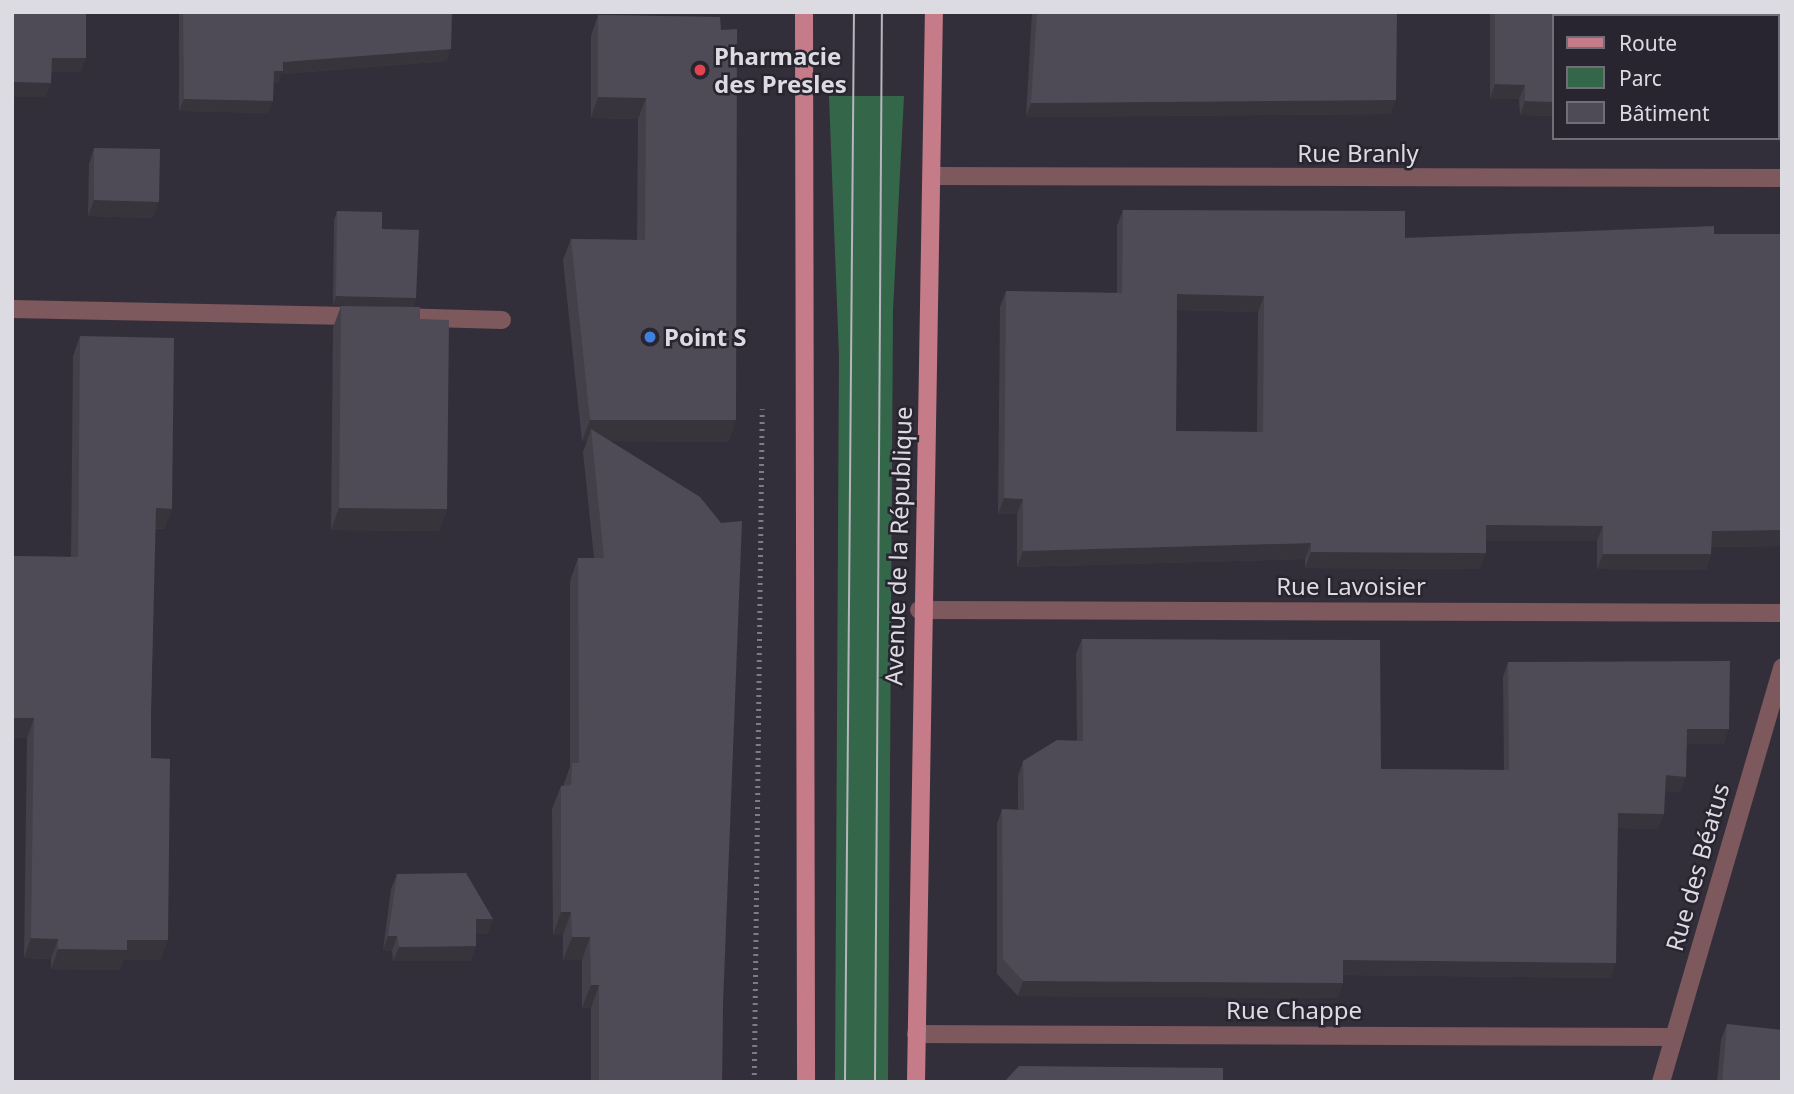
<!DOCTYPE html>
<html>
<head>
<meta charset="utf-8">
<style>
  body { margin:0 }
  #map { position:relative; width:1794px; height:1094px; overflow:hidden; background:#332f3a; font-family:"Noto Sans",sans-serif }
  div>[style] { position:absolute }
  .green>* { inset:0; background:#346749 }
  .path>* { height:4.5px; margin-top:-2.25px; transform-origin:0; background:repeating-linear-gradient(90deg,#807c86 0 2px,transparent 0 7px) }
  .service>* { height:18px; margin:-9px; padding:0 9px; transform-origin:9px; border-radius:9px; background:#7d585d }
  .minor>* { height:18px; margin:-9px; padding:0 9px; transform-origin:9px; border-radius:9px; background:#7d585d }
  .primary>* { height:18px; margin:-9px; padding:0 9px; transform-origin:9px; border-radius:9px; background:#c67c88 }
  .tram>* { height:2px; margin:-1px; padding:0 1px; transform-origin:1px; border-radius:1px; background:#b7b5bd }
  .wall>* { inset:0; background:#43404a }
  .shaded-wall>* { inset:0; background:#37343c }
  .building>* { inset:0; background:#4e4a56 }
  .dots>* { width:19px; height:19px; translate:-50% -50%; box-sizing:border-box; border:4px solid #292530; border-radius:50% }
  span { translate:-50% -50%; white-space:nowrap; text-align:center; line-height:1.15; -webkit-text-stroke:5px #292530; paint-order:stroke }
  .poi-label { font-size:24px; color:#dddbe2; font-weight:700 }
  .left { translate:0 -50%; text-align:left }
  .street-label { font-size:24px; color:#dddbe2 }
  .frame { position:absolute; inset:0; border:14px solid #dddbe2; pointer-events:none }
  .legend { position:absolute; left:1552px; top:14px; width:228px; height:126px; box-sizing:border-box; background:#292530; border:2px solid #716e77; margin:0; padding:9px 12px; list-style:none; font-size:21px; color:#dddbe2 }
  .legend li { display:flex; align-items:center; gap:14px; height:35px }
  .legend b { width:35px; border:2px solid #716e77 }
</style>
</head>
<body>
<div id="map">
  <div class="green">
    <i style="clip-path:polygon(829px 96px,904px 96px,893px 310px,888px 1082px,835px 1082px,839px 356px)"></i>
  </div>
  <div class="path">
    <i style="left:754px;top:1082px;width:673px;rotate:-89.32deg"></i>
  </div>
  <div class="service">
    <i style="left:12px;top:309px;width:347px;rotate:1.2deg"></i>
    <i style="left:397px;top:317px;width:105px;rotate:1.6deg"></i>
  </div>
  <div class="minor">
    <i style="left:934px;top:176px;width:848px;rotate:0.14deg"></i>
    <i style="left:919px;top:610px;width:863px;rotate:0.2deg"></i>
    <i style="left:916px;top:1034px;width:756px;rotate:0.23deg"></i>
    <i style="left:1661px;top:1082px;width:432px;rotate:-73.7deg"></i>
  </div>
  <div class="primary">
    <i style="left:804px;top:12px;width:1070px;rotate:89.89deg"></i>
    <i style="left:916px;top:1082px;width:1070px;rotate:-89.04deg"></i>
  </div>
  <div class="tram">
    <i style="left:845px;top:1082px;width:1070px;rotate:-89.52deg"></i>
    <i style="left:875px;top:1082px;width:1070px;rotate:-89.63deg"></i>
  </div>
  <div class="wall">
    <i style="clip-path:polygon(179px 12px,452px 12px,447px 61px,281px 74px,278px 83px,273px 83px,268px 113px,179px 111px)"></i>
    <i style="clip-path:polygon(1032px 12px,1759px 12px,1554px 16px,1554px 116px,1520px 115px,1519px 99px,1490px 99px,1490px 14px,1397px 14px,1391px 114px,1026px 117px)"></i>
    <i style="clip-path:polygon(598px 15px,720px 17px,729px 442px,611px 441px,723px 1004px,722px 1082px,591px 1082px,591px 1008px,582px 1008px,582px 960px,563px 960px,563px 935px,553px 935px,552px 809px,561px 786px,563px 786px,570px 767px,570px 581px,578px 558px,594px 558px,583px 452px,587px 441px,582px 441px,563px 260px,571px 239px,637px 240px,638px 119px,591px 118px,591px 36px)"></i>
    <i style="clip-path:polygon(94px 148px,153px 218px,88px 216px,89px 164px)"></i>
    <i style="clip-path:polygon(evenodd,1123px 210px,1405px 238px,1714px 234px,1782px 234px,1782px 546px,1711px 547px,1711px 554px,1706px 570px,1597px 569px,1597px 541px,1486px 541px,1480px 569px,1305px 568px,1305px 559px,1017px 567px,1017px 514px,998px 514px,1000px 307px,1006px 291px,1117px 293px,1117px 226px,1123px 210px,1177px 310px,1258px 312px,1257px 432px,1176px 431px,1177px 310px)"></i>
    <i style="clip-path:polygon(337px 211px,382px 229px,416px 298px,413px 307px,333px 305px,334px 220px)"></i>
    <i style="clip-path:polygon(341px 306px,420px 319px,447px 509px,439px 531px,331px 530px,333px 328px)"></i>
    <i style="clip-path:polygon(80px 336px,165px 529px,155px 529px,151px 712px,151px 758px,161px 960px,123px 960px,120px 970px,51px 969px,51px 959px,24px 958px,27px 738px,12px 738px,12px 556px,71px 557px,73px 356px)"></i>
    <i style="clip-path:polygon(1082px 639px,1381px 769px,1504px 770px,1503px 677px,1508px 662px,1724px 744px,1687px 744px,1680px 792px,1665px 791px,1658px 829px,1618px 828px,1611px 978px,1343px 975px,1338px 998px,1018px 996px,997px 974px,997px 824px,1002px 809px,1018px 810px,1018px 776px,1023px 761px,1077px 740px,1076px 654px)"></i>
    <i style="clip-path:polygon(397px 874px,488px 934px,476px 933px,476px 946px,470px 961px,393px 961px,392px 951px,383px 950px,391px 889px)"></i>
    <i style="clip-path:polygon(1727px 1024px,1782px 1082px,1717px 1082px,1721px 1040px)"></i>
  </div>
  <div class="shaded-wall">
    <i style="clip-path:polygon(1392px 12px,1490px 12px,1490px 14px,1392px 14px)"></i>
    <i style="clip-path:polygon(451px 49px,447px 61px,281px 74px,278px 83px,269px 83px,274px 71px,283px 62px)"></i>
    <i style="clip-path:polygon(52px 58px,86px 58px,81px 72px,46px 72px)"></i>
    <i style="clip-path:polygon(12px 82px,51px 83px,46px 97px,12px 97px)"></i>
    <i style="clip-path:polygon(1495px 84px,1525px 85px,1519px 99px,1490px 99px)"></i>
    <i style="clip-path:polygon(598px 97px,646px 98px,638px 119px,591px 118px)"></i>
    <i style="clip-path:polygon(184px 99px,273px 101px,268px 113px,179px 111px)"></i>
    <i style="clip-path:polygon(1396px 100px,1391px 114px,1026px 117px,1031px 103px)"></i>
    <i style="clip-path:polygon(1525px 101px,1554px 102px,1554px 116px,1520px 115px)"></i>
    <i style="clip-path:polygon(1778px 109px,1782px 109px,1782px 124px,1778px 124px)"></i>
    <i style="clip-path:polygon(94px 200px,159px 202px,153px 218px,88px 216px)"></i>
    <i style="clip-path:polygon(1177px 294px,1264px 296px,1258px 312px,1171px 310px)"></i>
    <i style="clip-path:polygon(336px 296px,416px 298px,413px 307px,333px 305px)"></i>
    <i style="clip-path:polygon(590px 420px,736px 420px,729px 442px,593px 441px,591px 429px,587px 441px,582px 441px)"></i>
    <i style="clip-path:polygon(1004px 498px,1023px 499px,1017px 514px,998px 514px)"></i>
    <i style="clip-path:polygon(156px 508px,172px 509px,165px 529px,149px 528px)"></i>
    <i style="clip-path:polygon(339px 508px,447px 509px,439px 531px,331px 530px)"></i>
    <i style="clip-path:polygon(1486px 525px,1603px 526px,1597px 541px,1480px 541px)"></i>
    <i style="clip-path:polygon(1782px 530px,1782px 546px,1706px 547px,1712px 531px)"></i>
    <i style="clip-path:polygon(1311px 543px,1305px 559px,1017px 567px,1023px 551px)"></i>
    <i style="clip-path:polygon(1311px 552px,1486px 553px,1480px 569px,1305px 568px)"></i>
    <i style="clip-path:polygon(1603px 554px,1711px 554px,1706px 570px,1597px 569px)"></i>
    <i style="clip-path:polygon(12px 718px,34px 718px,27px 738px,12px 738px)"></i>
    <i style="clip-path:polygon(1687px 729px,1729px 729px,1724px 744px,1682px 744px)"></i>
    <i style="clip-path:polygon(1666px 775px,1686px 777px,1680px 792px,1660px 791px)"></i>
    <i style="clip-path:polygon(1618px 813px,1664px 814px,1658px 829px,1613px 828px)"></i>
    <i style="clip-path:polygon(561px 912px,571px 912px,563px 935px,553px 935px)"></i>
    <i style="clip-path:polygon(476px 919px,493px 919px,488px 934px,471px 933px)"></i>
    <i style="clip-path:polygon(388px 936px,397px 936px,392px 951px,383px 950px)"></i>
    <i style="clip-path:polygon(572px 937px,590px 937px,582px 960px,563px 960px)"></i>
    <i style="clip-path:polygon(31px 938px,58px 939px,51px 959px,24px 958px)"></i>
    <i style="clip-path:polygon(127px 940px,168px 940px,161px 960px,123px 960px,120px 970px,51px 969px,58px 949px)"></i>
    <i style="clip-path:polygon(476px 946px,470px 961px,393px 961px,399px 947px)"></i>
    <i style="clip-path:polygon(1343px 960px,1616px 963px,1611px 978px,1338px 975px)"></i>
    <i style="clip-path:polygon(1023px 981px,1343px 983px,1338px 998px,1018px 996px)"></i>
    <i style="clip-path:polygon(591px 985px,599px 985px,591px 1008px,582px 1008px)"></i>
  </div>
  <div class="building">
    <i style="clip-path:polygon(12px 12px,86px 12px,86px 58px,52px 58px,51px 83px,12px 82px)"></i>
    <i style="clip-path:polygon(183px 12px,452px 12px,451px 49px,283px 62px,283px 71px,274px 71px,273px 101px,184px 99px)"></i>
    <i style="clip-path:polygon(1037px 12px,1397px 12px,1396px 100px,1031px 103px)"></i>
    <i style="clip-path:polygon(1495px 12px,1759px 12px,1759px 16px,1554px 16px,1554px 102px,1525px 101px,1525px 85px,1495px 84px)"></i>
    <i style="clip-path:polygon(598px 15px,720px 17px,721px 30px,737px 29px,736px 420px,590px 420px,571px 239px,645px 240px,646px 98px,598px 97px)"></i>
    <i style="clip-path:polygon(1778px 48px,1782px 48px,1782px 109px,1778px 109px)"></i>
    <i style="clip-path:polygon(94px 148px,160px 149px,159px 202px,94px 200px)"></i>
    <i style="clip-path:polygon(evenodd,1123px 210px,1405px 211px,1405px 238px,1714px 226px,1714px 234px,1782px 234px,1782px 530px,1712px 531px,1711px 554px,1603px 554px,1603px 526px,1486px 525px,1486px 553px,1311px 552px,1311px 543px,1023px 551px,1023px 499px,1004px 498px,1006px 291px,1122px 293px,1123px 210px,1177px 294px,1264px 296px,1263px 432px,1176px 431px,1177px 294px)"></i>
    <i style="clip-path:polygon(337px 211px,382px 212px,382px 229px,419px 230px,416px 298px,336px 296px)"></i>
    <i style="clip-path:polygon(341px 306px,420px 307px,420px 319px,449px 320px,447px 509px,339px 508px)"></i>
    <i style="clip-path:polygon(80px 336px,174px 338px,172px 509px,156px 508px,151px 712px,151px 758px,170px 759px,168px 940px,127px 940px,127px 950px,58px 949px,58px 939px,31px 938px,34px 718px,12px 718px,12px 556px,78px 557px)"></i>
    <i style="clip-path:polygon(591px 429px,700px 497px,721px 523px,742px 521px,723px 1004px,722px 1082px,599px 1082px,599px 985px,591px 985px,590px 937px,572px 937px,571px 912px,561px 912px,561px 786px,571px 785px,572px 763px,579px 763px,578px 558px,604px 558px)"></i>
    <i style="clip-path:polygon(1082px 639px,1380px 640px,1381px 769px,1509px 770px,1508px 662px,1730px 661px,1729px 729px,1687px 729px,1686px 777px,1666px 775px,1664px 814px,1618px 813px,1616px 963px,1343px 960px,1343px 983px,1023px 981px,1003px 959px,1002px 809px,1024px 810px,1023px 761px,1057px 740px,1083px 741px)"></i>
    <i style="clip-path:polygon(466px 873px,493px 919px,476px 919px,476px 946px,399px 947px,397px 936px,388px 936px,397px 874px)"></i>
    <i style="clip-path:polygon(1727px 1024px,1782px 1030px,1782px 1082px,1722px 1082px)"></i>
    <i style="clip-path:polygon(1019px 1066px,1223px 1068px,1223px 1082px,1004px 1082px)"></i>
  </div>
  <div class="dots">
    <i style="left:700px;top:70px;background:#e0444e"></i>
    <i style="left:650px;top:337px;background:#3f7fe0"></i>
  </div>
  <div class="poi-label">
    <span class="left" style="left:714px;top:70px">Pharmacie<br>des Presles</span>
    <span class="left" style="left:664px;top:337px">Point S</span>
  </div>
  <div class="street-label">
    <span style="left:1358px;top:153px">Rue Branly</span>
    <span style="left:898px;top:546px;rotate:-88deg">Avenue de la République</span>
    <span style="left:1351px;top:586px">Rue Lavoisier</span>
    <span style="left:1697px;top:867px;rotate:-74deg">Rue des Béatus</span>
    <span style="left:1294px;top:1010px">Rue Chappe</span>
  </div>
  <div class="frame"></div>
  <ul class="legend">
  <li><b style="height:9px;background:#c67c88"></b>Route</li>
  <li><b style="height:19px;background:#346749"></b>Parc</li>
  <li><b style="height:19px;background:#4e4a56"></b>Bâtiment</li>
  </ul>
</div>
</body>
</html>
